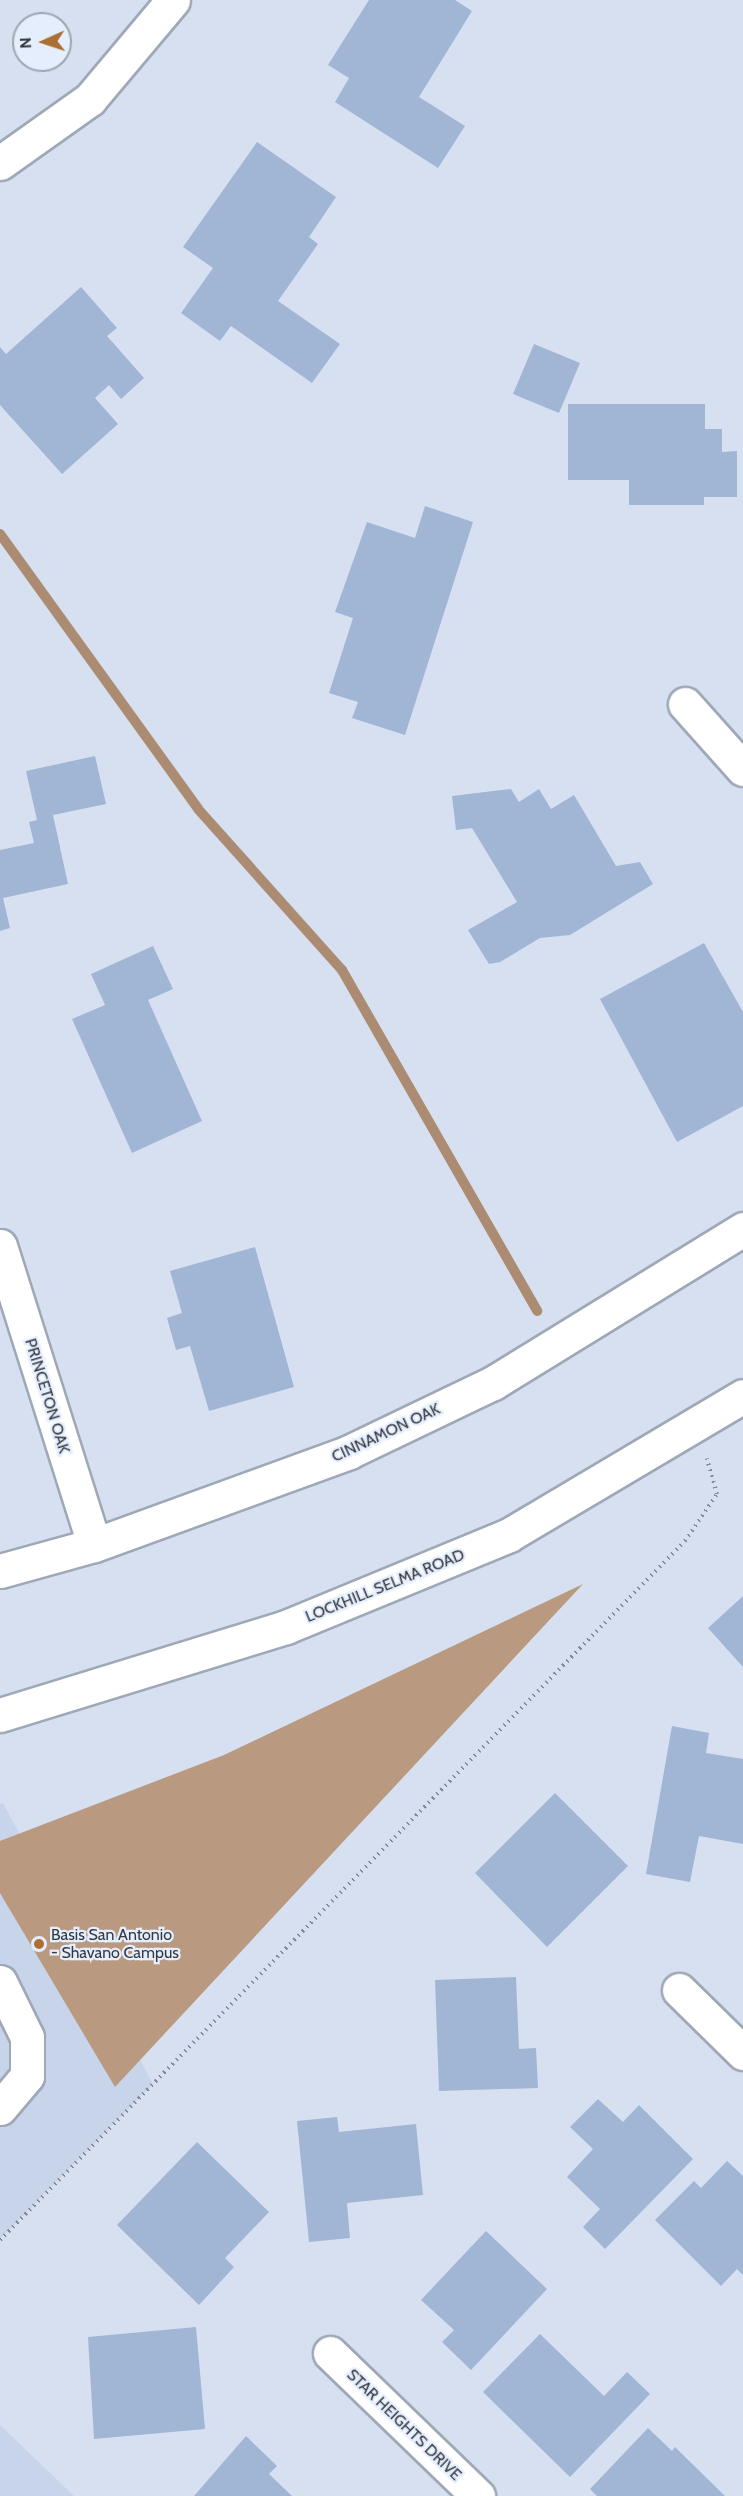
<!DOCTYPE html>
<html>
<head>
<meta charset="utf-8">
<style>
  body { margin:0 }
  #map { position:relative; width:743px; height:2496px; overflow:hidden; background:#d7e0f0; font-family:Cabin,sans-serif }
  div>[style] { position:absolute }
  .built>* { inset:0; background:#c7d4ea }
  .forest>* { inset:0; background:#b99a80 }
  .stream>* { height:10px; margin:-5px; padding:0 5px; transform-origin:5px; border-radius:5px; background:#ab8c73 }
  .building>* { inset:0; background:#a1b5d5 }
  .path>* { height:4px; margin-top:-2px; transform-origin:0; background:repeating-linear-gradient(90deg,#848a95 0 1.5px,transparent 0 6px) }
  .roads { filter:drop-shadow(2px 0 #9fa8b6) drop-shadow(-2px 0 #9fa8b6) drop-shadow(0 2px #9fa8b6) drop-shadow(0 -2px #9fa8b6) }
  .minor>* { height:33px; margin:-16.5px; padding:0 16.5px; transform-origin:16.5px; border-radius:16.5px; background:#fff }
  .major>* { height:33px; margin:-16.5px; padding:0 16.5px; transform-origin:16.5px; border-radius:16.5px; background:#fff }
  .dots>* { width:16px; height:16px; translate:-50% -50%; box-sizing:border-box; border:3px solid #e4eefd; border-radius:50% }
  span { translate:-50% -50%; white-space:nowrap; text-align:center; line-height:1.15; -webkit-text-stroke:4.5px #e4eefd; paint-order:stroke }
  .street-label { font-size:16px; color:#35383e }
  .poi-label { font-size:16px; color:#35383e }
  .left { translate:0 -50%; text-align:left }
  .north { position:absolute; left:12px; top:12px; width:60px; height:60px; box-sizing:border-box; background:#e4eefd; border:2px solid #9ea5b1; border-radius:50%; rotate:267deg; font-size:16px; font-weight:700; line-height:24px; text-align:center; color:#35383e }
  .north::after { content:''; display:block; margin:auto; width:21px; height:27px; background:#ab6e33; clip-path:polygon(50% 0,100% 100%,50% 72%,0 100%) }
</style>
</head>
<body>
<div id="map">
  <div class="built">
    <i style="clip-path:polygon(3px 1803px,153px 2084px,0 2239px,0 1804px)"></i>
    <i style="clip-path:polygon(0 2425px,74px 2496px,0 2496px)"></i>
  </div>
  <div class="forest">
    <i style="clip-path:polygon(583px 1584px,115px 2087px,0 1893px,0 1841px,224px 1755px)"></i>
  </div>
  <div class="stream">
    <i style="left:0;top:534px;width:339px;rotate:54.2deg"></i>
    <i style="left:198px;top:809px;width:216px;rotate:48.2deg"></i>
    <i style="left:342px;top:970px;width:393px;rotate:60.2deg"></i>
  </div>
  <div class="building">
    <i style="clip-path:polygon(369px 0,455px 0,472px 11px,419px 97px,465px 126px,438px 168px,335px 102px,349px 78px,328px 65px)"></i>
    <i style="clip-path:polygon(257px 142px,336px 197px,309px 237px,318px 244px,278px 301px,340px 344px,312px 383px,231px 326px,220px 341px,181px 313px,213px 268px,183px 247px)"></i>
    <i style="clip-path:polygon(81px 287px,117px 328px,107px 336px,144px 378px,121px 399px,109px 385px,95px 398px,118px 424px,62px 474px,0 405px,0 347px,6px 354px)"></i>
    <i style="clip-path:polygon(534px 344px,580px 363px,559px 413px,513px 394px)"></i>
    <i style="clip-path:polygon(568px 404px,705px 404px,705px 429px,722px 429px,722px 452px,737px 451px,737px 497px,704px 497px,704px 505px,629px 505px,629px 480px,568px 480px)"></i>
    <i style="clip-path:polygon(425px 506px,473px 522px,405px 735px,352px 718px,358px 702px,329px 693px,353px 618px,335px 612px,367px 522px,415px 538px)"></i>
    <i style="clip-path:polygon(95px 756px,106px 804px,53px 815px,68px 884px,3px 898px,10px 928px,0 931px,0 850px,34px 843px,29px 822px,37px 820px,26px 771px)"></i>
    <i style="clip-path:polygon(511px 789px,519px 802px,539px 789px,551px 809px,574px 795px,616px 866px,640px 862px,653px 884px,570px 935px,540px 938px,500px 962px,489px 964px,468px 930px,517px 902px,472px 828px,456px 830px,452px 796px)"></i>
    <i style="clip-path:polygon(704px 943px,743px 1012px,743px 1106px,677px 1142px,600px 999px)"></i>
    <i style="clip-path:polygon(153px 946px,173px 989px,148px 1000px,202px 1121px,132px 1153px,72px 1019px,105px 1005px,91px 974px)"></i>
    <i style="clip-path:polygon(255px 1247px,294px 1387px,209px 1411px,190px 1346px,176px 1350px,167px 1318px,182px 1313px,170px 1271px)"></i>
    <i style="clip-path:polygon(743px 1596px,743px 1667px,708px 1628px)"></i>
    <i style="clip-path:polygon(672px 1726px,709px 1733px,706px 1753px,743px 1759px,743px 1844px,699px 1836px,690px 1882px,646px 1874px)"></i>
    <i style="clip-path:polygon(555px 1793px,628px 1866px,547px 1947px,475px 1873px)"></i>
    <i style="clip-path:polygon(516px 1977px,519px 2049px,536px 2048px,538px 2088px,439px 2091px,435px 1980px)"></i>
    <i style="clip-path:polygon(598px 2099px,623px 2122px,639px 2105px,693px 2159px,605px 2249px,583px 2227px,600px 2209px,567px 2177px,593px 2149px,570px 2127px)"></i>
    <i style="clip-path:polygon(337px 2117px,339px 2132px,416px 2124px,423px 2195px,347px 2203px,350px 2238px,309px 2242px,297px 2121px)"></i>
    <i style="clip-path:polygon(197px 2142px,269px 2212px,225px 2258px,234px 2267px,199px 2305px,117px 2225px)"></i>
    <i style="clip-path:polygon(727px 2161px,743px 2176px,743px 2275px,737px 2269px,721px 2286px,655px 2220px,694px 2181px,701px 2188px)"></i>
    <i style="clip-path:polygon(486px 2231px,547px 2289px,471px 2370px,442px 2342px,454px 2330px,421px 2300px)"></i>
    <i style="clip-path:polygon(196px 2327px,205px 2429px,94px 2439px,88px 2337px)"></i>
    <i style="clip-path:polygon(540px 2334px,604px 2396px,627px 2372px,650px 2394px,570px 2477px,483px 2392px)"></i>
    <i style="clip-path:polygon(648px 2428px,672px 2451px,675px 2447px,725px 2496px,597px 2496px,590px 2489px)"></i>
    <i style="clip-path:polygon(246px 2436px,277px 2466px,269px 2474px,292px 2496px,194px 2496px)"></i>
  </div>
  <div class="path">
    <i style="left:0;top:2240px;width:979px;rotate:-45.58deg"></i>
    <i style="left:685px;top:1541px;width:57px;rotate:-55.8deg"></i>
    <i style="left:717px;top:1494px;width:37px;rotate:-106deg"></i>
  </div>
  <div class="roads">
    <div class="minor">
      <i style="left:0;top:163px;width:110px;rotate:-35.4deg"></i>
      <i style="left:90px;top:99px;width:129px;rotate:-50deg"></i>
      <i style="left:685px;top:704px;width:87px;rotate:48.3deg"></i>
      <i style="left:0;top:1246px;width:313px;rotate:72.5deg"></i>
      <i style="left:0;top:1571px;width:98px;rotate:-15.5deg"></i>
      <i style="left:94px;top:1545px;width:271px;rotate:-20deg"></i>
      <i style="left:349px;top:1452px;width:160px;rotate:-25.6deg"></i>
      <i style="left:493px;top:1383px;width:294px;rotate:-31.6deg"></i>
      <i style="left:0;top:1982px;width:61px;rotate:63.9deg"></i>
      <i style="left:27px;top:2037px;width:39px;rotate:90deg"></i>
      <i style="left:27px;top:2076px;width:42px;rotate:130.2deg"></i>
      <i style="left:679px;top:1990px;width:90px;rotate:44.5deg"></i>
      <i style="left:330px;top:2353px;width:206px;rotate:44deg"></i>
    </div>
    <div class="major">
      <i style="left:0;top:1715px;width:299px;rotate:-17.1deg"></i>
      <i style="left:286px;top:1627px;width:241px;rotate:-22.4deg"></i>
      <i style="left:509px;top:1535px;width:272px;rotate:-30.7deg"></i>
    </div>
  </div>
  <div class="dots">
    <i style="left:39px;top:1944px;background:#ab6e33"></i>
  </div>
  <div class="street-label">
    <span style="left:47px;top:1396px;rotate:73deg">PRINCETON OAK</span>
    <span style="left:386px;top:1433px;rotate:-25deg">CINNAMON OAK</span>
    <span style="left:385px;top:1586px;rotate:-22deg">LOCKHILL SELMA ROAD</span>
    <span style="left:404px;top:2425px;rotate:44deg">STAR HEIGHTS DRIVE</span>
  </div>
  <div class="poi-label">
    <span class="left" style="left:51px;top:1944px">Basis San Antonio<br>- Shavano Campus</span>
  </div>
  <div class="north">N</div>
</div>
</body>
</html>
